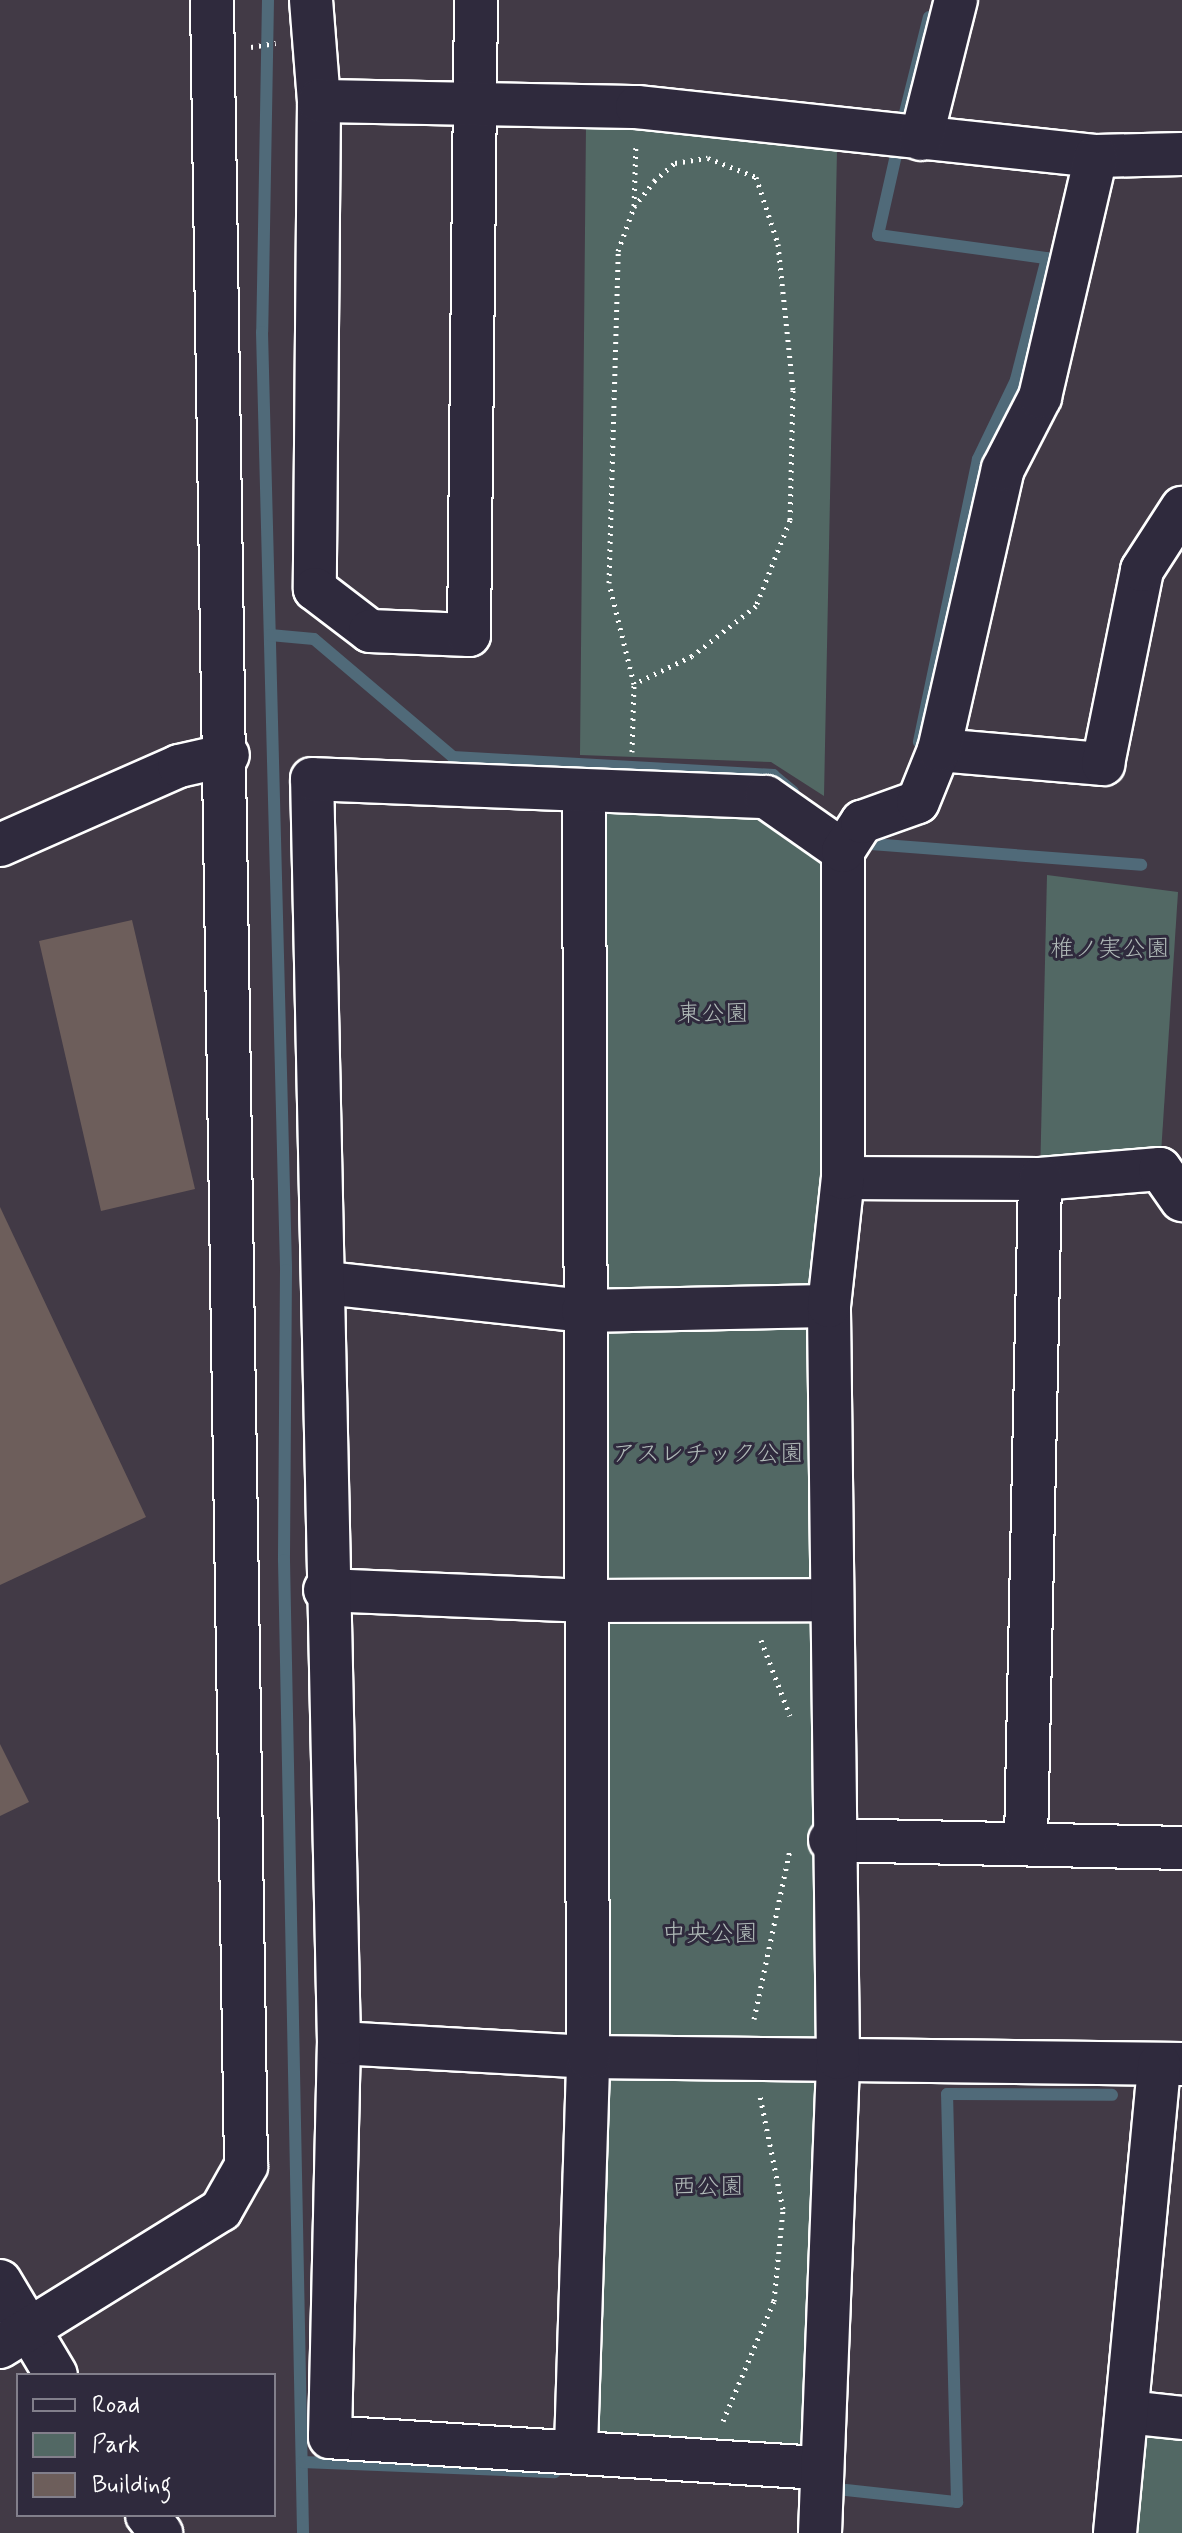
<!DOCTYPE html>
<html>
<head>
<meta charset="utf-8">
<style>
  body { margin:0 }
  #map { position:relative; width:1182px; height:2533px; overflow:hidden; background:#423a46; font-family:Mynerve,"Klee One",sans-serif }
  div>[style] { position:absolute }
  .green>* { inset:0; background:#526864 }
  .stream>* { height:12px; margin:-6px; padding:0 6px; transform-origin:6px; border-radius:6px; background:#506a79 }
  .building>* { inset:0; background:#6d5e5b }
  .path>* { height:5px; margin-top:-2.5px; transform-origin:0; background:repeating-linear-gradient(90deg,#fff 0 2px,transparent 0 8px) }
  .roads { filter:drop-shadow(2px 0 #fff) drop-shadow(-2px 0 #fff) drop-shadow(0 2px #fff) drop-shadow(0 -2px #fff) }
  .minor>* { height:42px; margin:-21px; padding:0 21px; transform-origin:21px; border-radius:21px; background:#2f2a3d }
  span { translate:-50% -50%; white-space:nowrap; text-align:center; line-height:1.15; -webkit-text-stroke:6px #2f2a3d; paint-order:stroke }
  .park-label { font-size:24px; color:#b1bbb9 }
  .legend { position:absolute; left:16px; top:2373px; width:260px; height:144px; box-sizing:border-box; background:#2f2a3d; border:2px solid #827f8b; margin:0; padding:10px 14px; list-style:none; font-size:24px; color:#fff }
  .legend li { display:flex; align-items:center; gap:16px; height:40px }
  .legend b { width:40px; border:2px solid #827f8b }
</style>
</head>
<body>
<div id="map">
  <div class="green">
    <i style="clip-path:polygon(586px 125px,657px 127px,837px 150px,824px 796px,771px 762px,580px 755px)"></i>
    <i style="clip-path:polygon(584px 792px,766px 797px,843px 851px,819px 2468px,576px 2448px)"></i>
    <i style="clip-path:polygon(1047px 875px,1178px 892px,1160px 1169px,1040px 1179px)"></i>
    <i style="clip-path:polygon(1127px 2412px,1182px 2418px,1182px 2533px,1115px 2533px)"></i>
  </div>
  <div class="stream">
    <i style="left:268px;top:0;width:332px;rotate:91deg"></i>
    <i style="left:262px;top:332px;width:938px;rotate:88.53deg"></i>
    <i style="left:286px;top:1270px;width:290px;rotate:90.4deg"></i>
    <i style="left:284px;top:1560px;width:973px;rotate:88.88deg"></i>
    <i style="left:904px;top:117px;width:103px;rotate:-76deg"></i>
    <i style="left:896px;top:155px;width:82px;rotate:102.7deg"></i>
    <i style="left:878px;top:235px;width:171px;rotate:7.8deg"></i>
    <i style="left:1047px;top:258px;width:126px;rotate:104.3deg"></i>
    <i style="left:1016px;top:380px;width:88px;rotate:115.7deg"></i>
    <i style="left:978px;top:459px;width:289px;rotate:101.8deg"></i>
    <i style="left:270px;top:635px;width:44px;rotate:5.2deg"></i>
    <i style="left:314px;top:639px;width:182px;rotate:40.3deg"></i>
    <i style="left:453px;top:757px;width:321px;rotate:3.2deg"></i>
    <i style="left:773px;top:775px;width:26px;rotate:40deg"></i>
    <i style="left:871px;top:844px;width:271px;rotate:4.4deg"></i>
    <i style="left:302px;top:2462px;width:253px;rotate:2.3deg"></i>
    <i style="left:846px;top:2490px;width:112px;rotate:6.2deg"></i>
    <i style="left:957px;top:2502px;width:408px;rotate:-91.4deg"></i>
    <i style="left:947px;top:2094px;width:165px;rotate:0.3deg"></i>
  </div>
  <div class="building">
    <i style="clip-path:polygon(132px 920px,195px 1189px,101px 1211px,39px 941px)"></i>
    <i style="clip-path:polygon(0 1207px,146px 1517px,0 1585px)"></i>
    <i style="clip-path:polygon(0 1744px,29px 1802px,0 1816px)"></i>
  </div>
  <div class="path">
    <i style="left:251px;top:47px;width:25px;rotate:-9deg"></i>
    <i style="left:634px;top:206px;width:62px;rotate:-88.2deg"></i>
    <i style="left:632px;top:752px;width:68px;rotate:-88.3deg"></i>
    <i style="left:634px;top:684px;width:104px;rotate:-103.9deg"></i>
    <i style="left:609px;top:583px;width:332px;rotate:-88.4deg"></i>
    <i style="left:618px;top:251px;width:47px;rotate:-70deg"></i>
    <i style="left:634px;top:207px;width:33px;rotate:-52deg"></i>
    <i style="left:654px;top:181px;width:28px;rotate:-41deg"></i>
    <i style="left:675px;top:163px;width:33px;rotate:-9deg"></i>
    <i style="left:708px;top:158px;width:52px;rotate:21.6deg"></i>
    <i style="left:756px;top:177px;width:71px;rotate:71.8deg"></i>
    <i style="left:778px;top:244px;width:147px;rotate:84.1deg"></i>
    <i style="left:793px;top:390px;width:130px;rotate:91.3deg"></i>
    <i style="left:790px;top:520px;width:92px;rotate:111.6deg"></i>
    <i style="left:756px;top:606px;width:81px;rotate:142deg"></i>
    <i style="left:692px;top:656px;width:64px;rotate:154.2deg"></i>
    <i style="left:761px;top:1640px;width:81px;rotate:69.1deg"></i>
    <i style="left:754px;top:2019px;width:173px;rotate:-78deg"></i>
    <i style="left:723px;top:2421px;width:130px;rotate:-67deg"></i>
    <i style="left:774px;top:2301px;width:92px;rotate:-84.4deg"></i>
    <i style="left:783px;top:2209px;width:115px;rotate:-101.5deg"></i>
  </div>
  <div class="roads">
    <div class="minor">
      <i style="left:311px;top:0;width:101px;rotate:85.5deg"></i>
      <i style="left:319px;top:101px;width:488px;rotate:90.5deg"></i>
      <i style="left:315px;top:589px;width:69px;rotate:37.4deg"></i>
      <i style="left:370px;top:631px;width:99px;rotate:2.3deg"></i>
      <i style="left:469px;top:635px;width:635px;rotate:-89.37deg"></i>
      <i style="left:319px;top:101px;width:318px;rotate:1.1deg"></i>
      <i style="left:637px;top:107px;width:462px;rotate:6.1deg"></i>
      <i style="left:1096px;top:156px;width:86px;rotate:-1.3deg"></i>
      <i style="left:921px;top:139px;width:143px;rotate:-75.9deg"></i>
      <i style="left:939px;top:750px;width:165px;rotate:4.9deg"></i>
      <i style="left:1103px;top:764px;width:198px;rotate:-78.6deg"></i>
      <i style="left:1142px;top:570px;width:74px;rotate:-57.2deg"></i>
      <i style="left:0;top:845px;width:196px;rotate:-23.8deg"></i>
      <i style="left:179px;top:766px;width:50px;rotate:-12.7deg"></i>
      <i style="left:843px;top:1178px;width:197px;rotate:0.3deg"></i>
      <i style="left:1040px;top:1179px;width:120px;rotate:-4.8deg"></i>
      <i style="left:1160px;top:1169px;width:38px;rotate:55deg"></i>
      <i style="left:326px;top:1283px;width:259px;rotate:6.2deg"></i>
      <i style="left:583px;top:1311px;width:246px;rotate:-1.2deg"></i>
      <i style="left:325px;top:1590px;width:263px;rotate:2.4deg"></i>
      <i style="left:588px;top:1601px;width:244px;rotate:-0.2deg"></i>
      <i style="left:830px;top:1840px;width:352px;rotate:1.3deg"></i>
      <i style="left:1026px;top:1842px;width:663px;rotate:-88.79deg"></i>
      <i style="left:339px;top:2043px;width:249px;rotate:3.2deg"></i>
      <i style="left:588px;top:2057px;width:594px;rotate:0.68deg"></i>
      <i style="left:0;top:2281px;width:109px;rotate:59.2deg"></i>
      <i style="left:0;top:2347px;width:260px;rotate:-31.8deg"></i>
      <i style="left:221px;top:2210px;width:51px;rotate:-60.4deg"></i>
      <i style="left:246px;top:2166px;width:2166px;rotate:-90.9deg"></i>
      <i style="left:1127px;top:2412px;width:55px;rotate:6.2deg"></i>
      <i style="left:576px;top:2448px;width:391px;rotate:-88.2deg"></i>
      <i style="left:588px;top:2057px;width:1265px;rotate:-90.18deg"></i>
      <i style="left:819px;top:2468px;width:490px;rotate:-176.4deg"></i>
      <i style="left:330px;top:2437px;width:394px;rotate:-88.7deg"></i>
      <i style="left:339px;top:2043px;width:1264px;rotate:-91.22deg"></i>
      <i style="left:312px;top:779px;width:454px;rotate:2.3deg"></i>
      <i style="left:766px;top:797px;width:94px;rotate:35deg"></i>
      <i style="left:147px;top:2515px;width:23px;rotate:52deg"></i>
      <i style="left:820px;top:2533px;width:475px;rotate:-87.8deg"></i>
      <i style="left:838px;top:2058px;width:752px;rotate:-90.69deg"></i>
      <i style="left:829px;top:1306px;width:129px;rotate:-83.8deg"></i>
      <i style="left:843px;top:1178px;width:327px;rotate:-90deg"></i>
      <i style="left:843px;top:851px;width:35px;rotate:-57deg"></i>
      <i style="left:862px;top:822px;width:59px;rotate:-19.7deg"></i>
      <i style="left:918px;top:802px;width:56px;rotate:-68deg"></i>
      <i style="left:939px;top:750px;width:288px;rotate:-77.2deg"></i>
      <i style="left:1003px;top:469px;width:81px;rotate:-62.8deg"></i>
      <i style="left:1040px;top:397px;width:247px;rotate:-76.9deg"></i>
      <i style="left:1115px;top:2533px;width:471px;rotate:-84.6deg"></i>
    </div>
  </div>
  <div class="park-label">
    <span style="left:1110px;top:950px">椎ノ実公園</span>
    <span style="left:713px;top:1015px">東公園</span>
    <span style="left:708px;top:1455px">アスレチック公園</span>
    <span style="left:710px;top:1935px">中央公園</span>
    <span style="left:708px;top:2188px">西公園</span>
  </div>
  <ul class="legend">
  <li><b style="height:10px;background:#2f2a3d"></b>Road</li>
  <li><b style="height:22px;background:#526864"></b>Park</li>
  <li><b style="height:22px;background:#6d5e5b"></b>Building</li>
  </ul>
</div>
</body>
</html>
